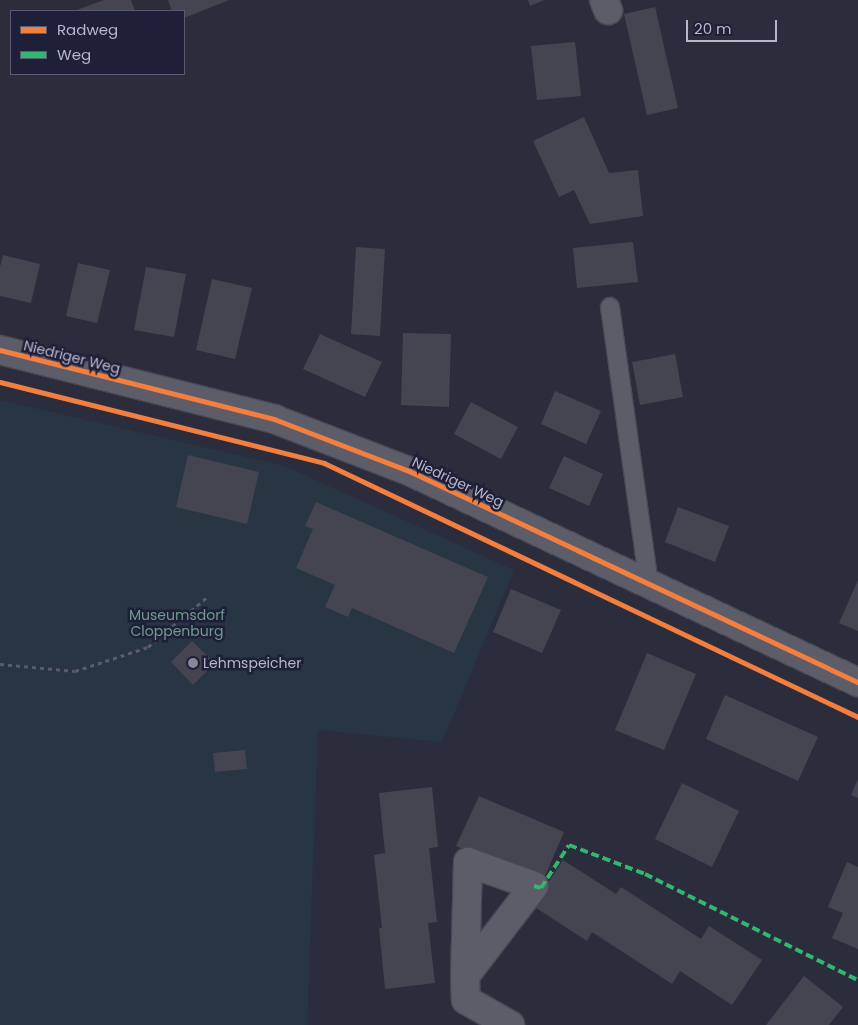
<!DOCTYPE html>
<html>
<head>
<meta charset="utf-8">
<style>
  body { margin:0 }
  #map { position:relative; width:858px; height:1025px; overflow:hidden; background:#2c2d3c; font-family:Poppins,sans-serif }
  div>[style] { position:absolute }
  .green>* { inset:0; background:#283543 }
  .building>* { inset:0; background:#444551 }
  .path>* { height:3px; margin-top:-1.5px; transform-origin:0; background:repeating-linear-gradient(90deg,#595b66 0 4px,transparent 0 8px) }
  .roads { filter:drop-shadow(1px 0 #494955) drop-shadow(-1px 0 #494955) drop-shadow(0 1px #494955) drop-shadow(0 -1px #494955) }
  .lane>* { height:18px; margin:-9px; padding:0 9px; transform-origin:9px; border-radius:9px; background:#5d5d6a }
  .street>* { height:28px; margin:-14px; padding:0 14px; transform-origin:14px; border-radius:14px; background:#5d5d6a }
  .quiet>* { height:4px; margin-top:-2px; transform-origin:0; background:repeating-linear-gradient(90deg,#33b770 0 8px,transparent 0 12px) }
  .cycleway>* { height:5px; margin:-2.5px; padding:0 2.5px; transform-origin:2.5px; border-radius:2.5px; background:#f27e40 }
  .dots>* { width:14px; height:14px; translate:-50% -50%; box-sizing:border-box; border:2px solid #1e1f38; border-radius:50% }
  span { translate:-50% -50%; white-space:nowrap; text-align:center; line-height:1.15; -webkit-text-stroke:5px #1e1f38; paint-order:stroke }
  .street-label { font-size:14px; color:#b7b7cc }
  .park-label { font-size:14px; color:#6d9e8b }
  .poi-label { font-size:14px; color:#b7b7cc }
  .left { translate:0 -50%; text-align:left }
  .legend { position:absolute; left:10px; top:10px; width:175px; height:65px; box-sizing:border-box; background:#1e1f38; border:1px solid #5b5c73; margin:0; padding:6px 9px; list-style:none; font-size:15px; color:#b7b7cc }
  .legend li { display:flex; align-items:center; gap:10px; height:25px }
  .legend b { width:25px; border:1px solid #5b5c73 }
  .scale { position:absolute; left:686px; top:20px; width:91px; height:22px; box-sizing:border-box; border:2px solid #b7b7cc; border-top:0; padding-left:6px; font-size:15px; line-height:18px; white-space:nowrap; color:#b7b7cc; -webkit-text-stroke:4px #1e1f38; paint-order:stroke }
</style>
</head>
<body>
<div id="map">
  <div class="green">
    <i style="clip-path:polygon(0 400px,285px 466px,514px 570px,442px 742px,318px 730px,307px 1025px,0 1025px)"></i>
  </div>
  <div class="building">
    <i style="clip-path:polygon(104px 0,131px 0,135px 11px,74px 11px)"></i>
    <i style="clip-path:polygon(168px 0,229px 0,184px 18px,184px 11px,172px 11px)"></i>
    <i style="clip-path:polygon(528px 0,544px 0,530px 6px)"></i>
    <i style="clip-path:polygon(655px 7px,678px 108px,647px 115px,624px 14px)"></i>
    <i style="clip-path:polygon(575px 42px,581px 96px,537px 100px,531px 46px)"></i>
    <i style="clip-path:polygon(584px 117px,609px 173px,638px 170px,643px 216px,590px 224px,574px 190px,559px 197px,533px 141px)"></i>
    <i style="clip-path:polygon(633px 242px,638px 282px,577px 288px,573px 248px)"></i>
    <i style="clip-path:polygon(356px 247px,385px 249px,380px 336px,351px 334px)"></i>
    <i style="clip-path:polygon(3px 255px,40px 264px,31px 303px,0 296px,0 267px)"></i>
    <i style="clip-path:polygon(78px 263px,110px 270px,97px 323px,66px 316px)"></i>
    <i style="clip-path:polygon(146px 267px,186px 274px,174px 337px,134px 330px)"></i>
    <i style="clip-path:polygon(212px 279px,252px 288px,235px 359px,196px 350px)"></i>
    <i style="clip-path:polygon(403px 333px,451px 334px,449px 407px,401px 405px)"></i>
    <i style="clip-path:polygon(320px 334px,382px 362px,365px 397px,303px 369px)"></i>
    <i style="clip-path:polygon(675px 354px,683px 397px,640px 405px,632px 362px)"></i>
    <i style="clip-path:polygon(555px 391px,601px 411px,586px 444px,541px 424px)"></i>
    <i style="clip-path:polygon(471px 402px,518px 427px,501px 459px,454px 434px)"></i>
    <i style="clip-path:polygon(188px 455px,259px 472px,247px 524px,176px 507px)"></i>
    <i style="clip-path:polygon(564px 456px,603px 474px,589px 506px,549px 488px)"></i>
    <i style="clip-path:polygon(316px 502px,488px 577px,454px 653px,352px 608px,348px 617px,325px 607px,335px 585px,296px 568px,313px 529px,305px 526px)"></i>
    <i style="clip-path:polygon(678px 507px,729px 526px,715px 562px,665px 542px)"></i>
    <i style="clip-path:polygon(858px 580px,858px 631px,839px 623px)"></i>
    <i style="clip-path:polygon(511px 589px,561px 610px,542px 653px,493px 632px)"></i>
    <i style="clip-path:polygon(192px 641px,215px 663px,193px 685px,171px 662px)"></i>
    <i style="clip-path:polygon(647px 653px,696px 674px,664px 750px,615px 730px)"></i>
    <i style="clip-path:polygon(725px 695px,818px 737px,798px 781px,706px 739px)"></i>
    <i style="clip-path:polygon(245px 750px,247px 769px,215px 772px,213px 753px)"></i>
    <i style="clip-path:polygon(858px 779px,858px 798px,851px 795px)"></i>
    <i style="clip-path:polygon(682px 783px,739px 811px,712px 867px,655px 839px)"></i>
    <i style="clip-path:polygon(432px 787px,438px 847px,429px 848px,437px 922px,428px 923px,435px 983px,385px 989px,379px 928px,382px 928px,374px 855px,385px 853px,379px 793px)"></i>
    <i style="clip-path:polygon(479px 796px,564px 832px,542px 883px,456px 846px)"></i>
    <i style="clip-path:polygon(563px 860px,616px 894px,621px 887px,701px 939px,709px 926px,762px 960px,732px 1005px,680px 971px,672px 984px,592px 932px,587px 941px,533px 906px)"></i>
    <i style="clip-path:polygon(847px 862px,858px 867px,858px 949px,832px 938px,843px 913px,828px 907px)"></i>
    <i style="clip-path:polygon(804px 976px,843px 1007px,829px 1025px,766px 1025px)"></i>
  </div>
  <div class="path">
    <i style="left:0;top:664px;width:75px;rotate:5.3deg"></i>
    <i style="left:75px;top:671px;width:77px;rotate:-18.2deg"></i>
    <i style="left:148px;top:647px;width:76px;rotate:-40.2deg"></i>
  </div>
  <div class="roads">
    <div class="lane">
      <i style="left:610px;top:307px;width:280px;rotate:82deg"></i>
    </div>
    <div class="street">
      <i style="left:604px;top:0;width:11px;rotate:68deg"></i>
      <i style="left:0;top:350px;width:283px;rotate:14.1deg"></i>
      <i style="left:274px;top:419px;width:145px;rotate:21.1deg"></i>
      <i style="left:409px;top:471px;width:496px;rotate:25.2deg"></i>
      <i style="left:465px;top:976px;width:113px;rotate:-52.5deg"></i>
      <i style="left:534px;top:886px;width:70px;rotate:-160deg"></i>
      <i style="left:468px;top:862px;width:114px;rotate:91.5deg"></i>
      <i style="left:465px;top:976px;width:24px;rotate:88deg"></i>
      <i style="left:466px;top:1000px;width:51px;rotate:29.6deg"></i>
    </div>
  </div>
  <div class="quiet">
    <i style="left:534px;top:886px;width:7px;rotate:16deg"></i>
    <i style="left:541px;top:888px;width:51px;rotate:-56.9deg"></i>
    <i style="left:569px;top:845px;width:81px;rotate:20.9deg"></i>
    <i style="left:645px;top:874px;width:238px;rotate:26.5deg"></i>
  </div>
  <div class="cycleway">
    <i style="left:0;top:350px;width:283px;rotate:14.1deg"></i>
    <i style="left:274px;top:419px;width:145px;rotate:21.1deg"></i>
    <i style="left:409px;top:471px;width:496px;rotate:25.2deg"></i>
    <i style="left:0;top:382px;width:334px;rotate:14deg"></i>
    <i style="left:324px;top:463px;width:591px;rotate:25.44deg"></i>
  </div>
  <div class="dots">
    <i style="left:193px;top:663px;background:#86879a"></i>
  </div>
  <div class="street-label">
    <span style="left:72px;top:357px;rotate:14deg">Niedriger Weg</span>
    <span style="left:458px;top:482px;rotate:25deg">Niedriger Weg</span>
  </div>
  <div class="park-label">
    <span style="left:177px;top:623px">Museumsdorf<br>Cloppenburg</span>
  </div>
  <div class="poi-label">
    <span class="left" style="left:203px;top:663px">Lehmspeicher</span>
  </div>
  <ul class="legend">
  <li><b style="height:6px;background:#f27e40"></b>Radweg</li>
  <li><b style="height:6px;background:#33b770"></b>Weg</li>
  </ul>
  <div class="scale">20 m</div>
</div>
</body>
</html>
